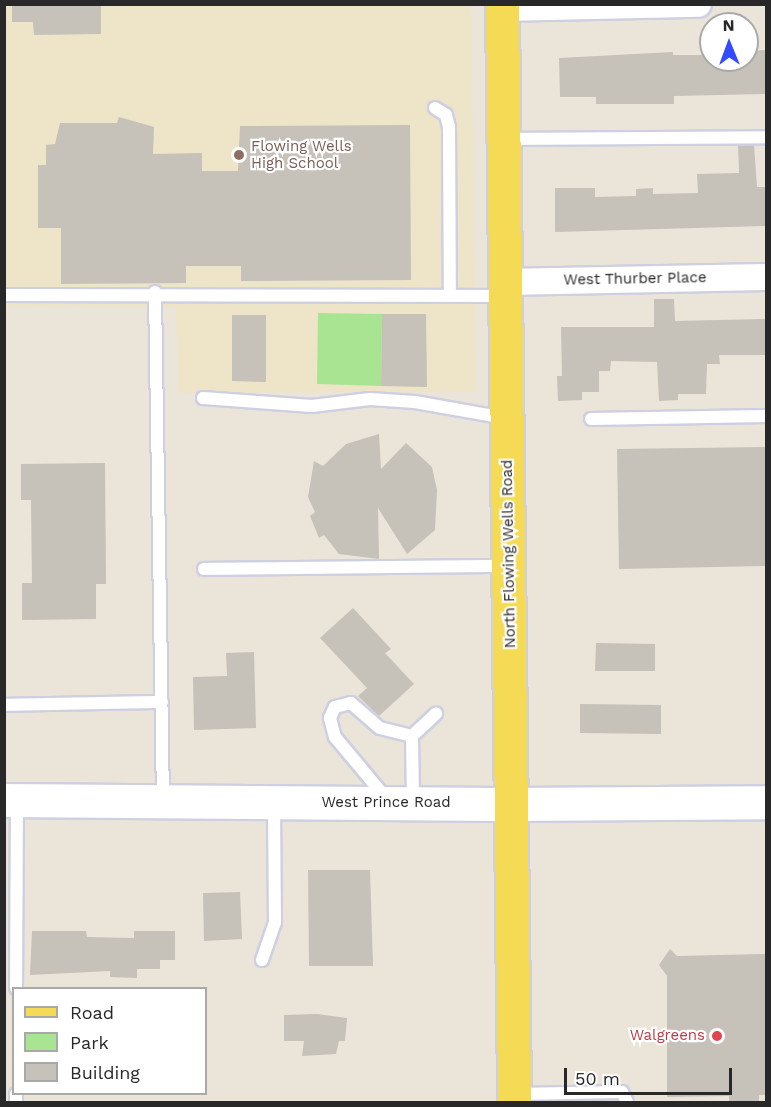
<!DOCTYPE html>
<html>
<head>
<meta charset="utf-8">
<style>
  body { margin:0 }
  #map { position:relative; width:771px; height:1107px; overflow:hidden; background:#ebe4d9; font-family:"Work Sans",sans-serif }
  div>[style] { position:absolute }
  .education>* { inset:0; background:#eee4c7 }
  .green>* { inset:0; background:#a9e493 }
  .building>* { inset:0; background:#c6c1b9 }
  .roads { filter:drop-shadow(2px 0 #ced0e2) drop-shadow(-2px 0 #ced0e2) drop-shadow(0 2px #ced0e2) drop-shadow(0 -2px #ced0e2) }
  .service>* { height:12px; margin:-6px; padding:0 6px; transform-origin:6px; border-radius:6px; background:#fff }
  .minor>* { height:26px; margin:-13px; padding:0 13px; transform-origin:13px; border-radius:13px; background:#fff }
  .secondary>* { height:33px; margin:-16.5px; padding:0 16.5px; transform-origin:16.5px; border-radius:16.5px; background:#fff }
  .primary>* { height:33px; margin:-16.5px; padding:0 16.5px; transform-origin:16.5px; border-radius:16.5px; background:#f4da55 }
  .dots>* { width:16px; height:16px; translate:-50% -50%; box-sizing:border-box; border:3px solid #fff; border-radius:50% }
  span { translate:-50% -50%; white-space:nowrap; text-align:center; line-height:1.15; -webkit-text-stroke:4.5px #fff; paint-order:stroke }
  .education-label { font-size:15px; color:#785e54 }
  .left { translate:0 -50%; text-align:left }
  .street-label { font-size:15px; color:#282828 }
  .health-label { font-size:15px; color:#be3a42 }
  .right { translate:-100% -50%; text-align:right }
  .frame { position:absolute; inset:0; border:6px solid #282828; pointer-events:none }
  .legend { position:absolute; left:12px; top:987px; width:195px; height:108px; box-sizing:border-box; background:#fff; border:2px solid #a9a9a9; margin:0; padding:8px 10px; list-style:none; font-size:18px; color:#282828 }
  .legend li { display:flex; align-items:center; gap:12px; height:30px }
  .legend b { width:30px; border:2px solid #a9a9a9 }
  .north { position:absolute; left:699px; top:12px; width:60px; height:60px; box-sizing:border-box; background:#fff; border:2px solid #a9a9a9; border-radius:50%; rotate:359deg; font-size:16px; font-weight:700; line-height:24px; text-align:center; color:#282828 }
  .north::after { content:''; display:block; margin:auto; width:21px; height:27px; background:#334afe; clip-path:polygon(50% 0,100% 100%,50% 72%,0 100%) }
  .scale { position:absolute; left:564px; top:1068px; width:168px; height:27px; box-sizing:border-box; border:3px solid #282828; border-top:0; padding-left:8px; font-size:18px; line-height:21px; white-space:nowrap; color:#282828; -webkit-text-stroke:4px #fff; paint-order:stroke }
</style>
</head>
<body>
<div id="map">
  <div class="education">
    <i style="clip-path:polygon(5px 5px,471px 5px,476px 391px,178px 393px,176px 307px,5px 306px)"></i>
  </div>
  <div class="green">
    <i style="clip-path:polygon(318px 313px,382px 314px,381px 386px,317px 384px)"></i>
  </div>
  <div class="building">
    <i style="clip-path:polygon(12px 4px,101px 4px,101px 34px,34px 35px,33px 22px,12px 22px)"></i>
    <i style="clip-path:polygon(766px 50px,766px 94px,674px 96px,674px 104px,596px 104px,596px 97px,560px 97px,559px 58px,673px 52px,673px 55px,711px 55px,711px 60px,747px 60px,747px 51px)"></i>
    <i style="clip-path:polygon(119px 117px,154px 127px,153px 154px,202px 153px,202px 171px,238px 171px,240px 126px,410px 125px,411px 280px,241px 281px,241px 266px,186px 266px,186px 283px,61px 284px,61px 228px,38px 228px,38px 165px,46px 165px,46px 145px,55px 144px,60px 123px,117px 123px)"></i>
    <i style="clip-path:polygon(738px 145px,754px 145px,757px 187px,766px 187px,766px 226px,555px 232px,555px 188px,595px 188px,595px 197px,636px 196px,636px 189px,653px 188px,653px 194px,698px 193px,697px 174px,739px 173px)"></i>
    <i style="clip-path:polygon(654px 299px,674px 299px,675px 321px,766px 319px,766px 355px,719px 355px,720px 364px,707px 364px,706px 394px,678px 394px,678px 400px,659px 401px,657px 362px,611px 361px,610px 371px,599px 371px,599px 392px,582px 392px,582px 400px,558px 401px,557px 376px,562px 376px,561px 327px,654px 327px)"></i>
    <i style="clip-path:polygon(382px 314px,426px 314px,427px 387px,381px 386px)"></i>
    <i style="clip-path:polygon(232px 315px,266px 315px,266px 382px,232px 381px)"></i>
    <i style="clip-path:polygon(379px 434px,381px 469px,406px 443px,432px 467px,437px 490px,435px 530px,407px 554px,378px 508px,379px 559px,339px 554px,324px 535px,319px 538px,310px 516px,315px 512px,308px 497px,314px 461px,323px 466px,346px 444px)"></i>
    <i style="clip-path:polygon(766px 447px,766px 566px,619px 569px,617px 449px)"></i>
    <i style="clip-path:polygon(105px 463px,106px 584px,96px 584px,96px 619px,22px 620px,22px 583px,32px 583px,31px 500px,21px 500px,21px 464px)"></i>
    <i style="clip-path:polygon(353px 608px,391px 649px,385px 653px,414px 684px,379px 716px,358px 696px,367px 688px,320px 638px)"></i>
    <i style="clip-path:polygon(596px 643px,655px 644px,655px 671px,595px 671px)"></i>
    <i style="clip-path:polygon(254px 652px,256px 728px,194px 730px,193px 677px,227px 676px,226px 653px)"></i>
    <i style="clip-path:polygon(580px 704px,661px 705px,661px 734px,580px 733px)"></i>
    <i style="clip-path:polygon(308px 870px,370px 870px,373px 966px,309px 966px)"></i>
    <i style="clip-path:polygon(240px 892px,242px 939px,204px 941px,203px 893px)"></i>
    <i style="clip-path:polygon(32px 931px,86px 931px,87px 937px,134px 938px,134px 931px,175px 931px,175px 960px,160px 960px,160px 969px,137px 969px,137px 978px,110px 977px,110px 971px,30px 975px)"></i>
    <i style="clip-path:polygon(670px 949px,677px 956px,766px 954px,766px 1095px,759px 1095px,759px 1102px,729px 1102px,729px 1096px,667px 1097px,667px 976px,659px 965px)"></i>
    <i style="clip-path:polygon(317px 1014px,347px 1018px,345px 1041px,339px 1041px,336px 1054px,302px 1056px,304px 1041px,284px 1041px,284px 1015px)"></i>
  </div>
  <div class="roads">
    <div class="service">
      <i style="left:435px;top:108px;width:13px;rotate:32deg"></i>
      <i style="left:446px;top:115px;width:12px;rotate:76deg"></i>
      <i style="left:449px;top:127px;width:167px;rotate:89.7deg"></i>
      <i style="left:504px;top:139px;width:262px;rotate:-0.4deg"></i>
      <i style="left:155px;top:292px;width:509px;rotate:89.1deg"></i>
      <i style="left:4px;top:295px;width:500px;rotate:0.11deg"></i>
      <i style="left:203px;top:398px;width:109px;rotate:4.2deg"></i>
      <i style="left:312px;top:406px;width:58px;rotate:-6.9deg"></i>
      <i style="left:370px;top:399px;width:45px;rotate:3.8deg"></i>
      <i style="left:415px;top:402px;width:91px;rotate:10.1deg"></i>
      <i style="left:591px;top:419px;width:175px;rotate:-1deg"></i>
      <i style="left:204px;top:569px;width:304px;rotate:-0.6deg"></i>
      <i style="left:4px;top:705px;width:158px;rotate:-1.1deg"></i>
      <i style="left:386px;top:798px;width:80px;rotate:-129.9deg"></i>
      <i style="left:335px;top:737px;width:20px;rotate:-105deg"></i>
      <i style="left:330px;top:718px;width:12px;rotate:-66deg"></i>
      <i style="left:335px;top:707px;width:16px;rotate:-14deg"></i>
      <i style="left:351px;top:703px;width:38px;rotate:41deg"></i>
      <i style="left:380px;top:728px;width:33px;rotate:14deg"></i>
      <i style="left:413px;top:801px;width:65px;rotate:-90.9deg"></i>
      <i style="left:412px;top:736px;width:33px;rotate:-43deg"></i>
      <i style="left:262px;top:960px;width:39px;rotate:-71deg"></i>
      <i style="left:275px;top:923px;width:119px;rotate:-90.5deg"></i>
      <i style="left:16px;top:988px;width:186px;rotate:-89.7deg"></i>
      <i style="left:16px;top:1094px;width:8px;rotate:90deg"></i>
      <i style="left:515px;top:1094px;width:107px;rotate:-1.1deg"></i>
      <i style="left:622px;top:1092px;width:11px;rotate:63deg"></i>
    </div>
    <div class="minor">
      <i style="left:502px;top:8px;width:196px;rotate:-1.2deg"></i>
      <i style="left:504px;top:282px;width:262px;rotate:-1.1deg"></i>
    </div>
    <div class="secondary">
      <i style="left:4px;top:800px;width:507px;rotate:0.45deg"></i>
      <i style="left:511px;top:804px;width:255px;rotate:-0.4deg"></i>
    </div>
    <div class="primary">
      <i style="left:502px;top:4px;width:1098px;rotate:89.37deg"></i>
    </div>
  </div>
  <div class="dots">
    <i style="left:239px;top:155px;background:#8d6e63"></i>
    <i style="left:717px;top:1036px;background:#e0444e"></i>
  </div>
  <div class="education-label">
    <span class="left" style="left:251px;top:155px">Flowing Wells<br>High School</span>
  </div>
  <div class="street-label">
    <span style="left:635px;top:279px;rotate:-1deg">West Thurber Place</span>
    <span style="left:509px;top:554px;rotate:-91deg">North Flowing Wells Road</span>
    <span style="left:386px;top:803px">West Prince Road</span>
  </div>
  <div class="health-label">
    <span class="right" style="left:705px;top:1036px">Walgreens</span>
  </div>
  <div class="frame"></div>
  <ul class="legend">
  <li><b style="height:8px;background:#f4da55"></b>Road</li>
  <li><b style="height:16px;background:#a9e493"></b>Park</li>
  <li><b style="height:16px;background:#c6c1b9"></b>Building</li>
  </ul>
  <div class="north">N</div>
  <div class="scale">50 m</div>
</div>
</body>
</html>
